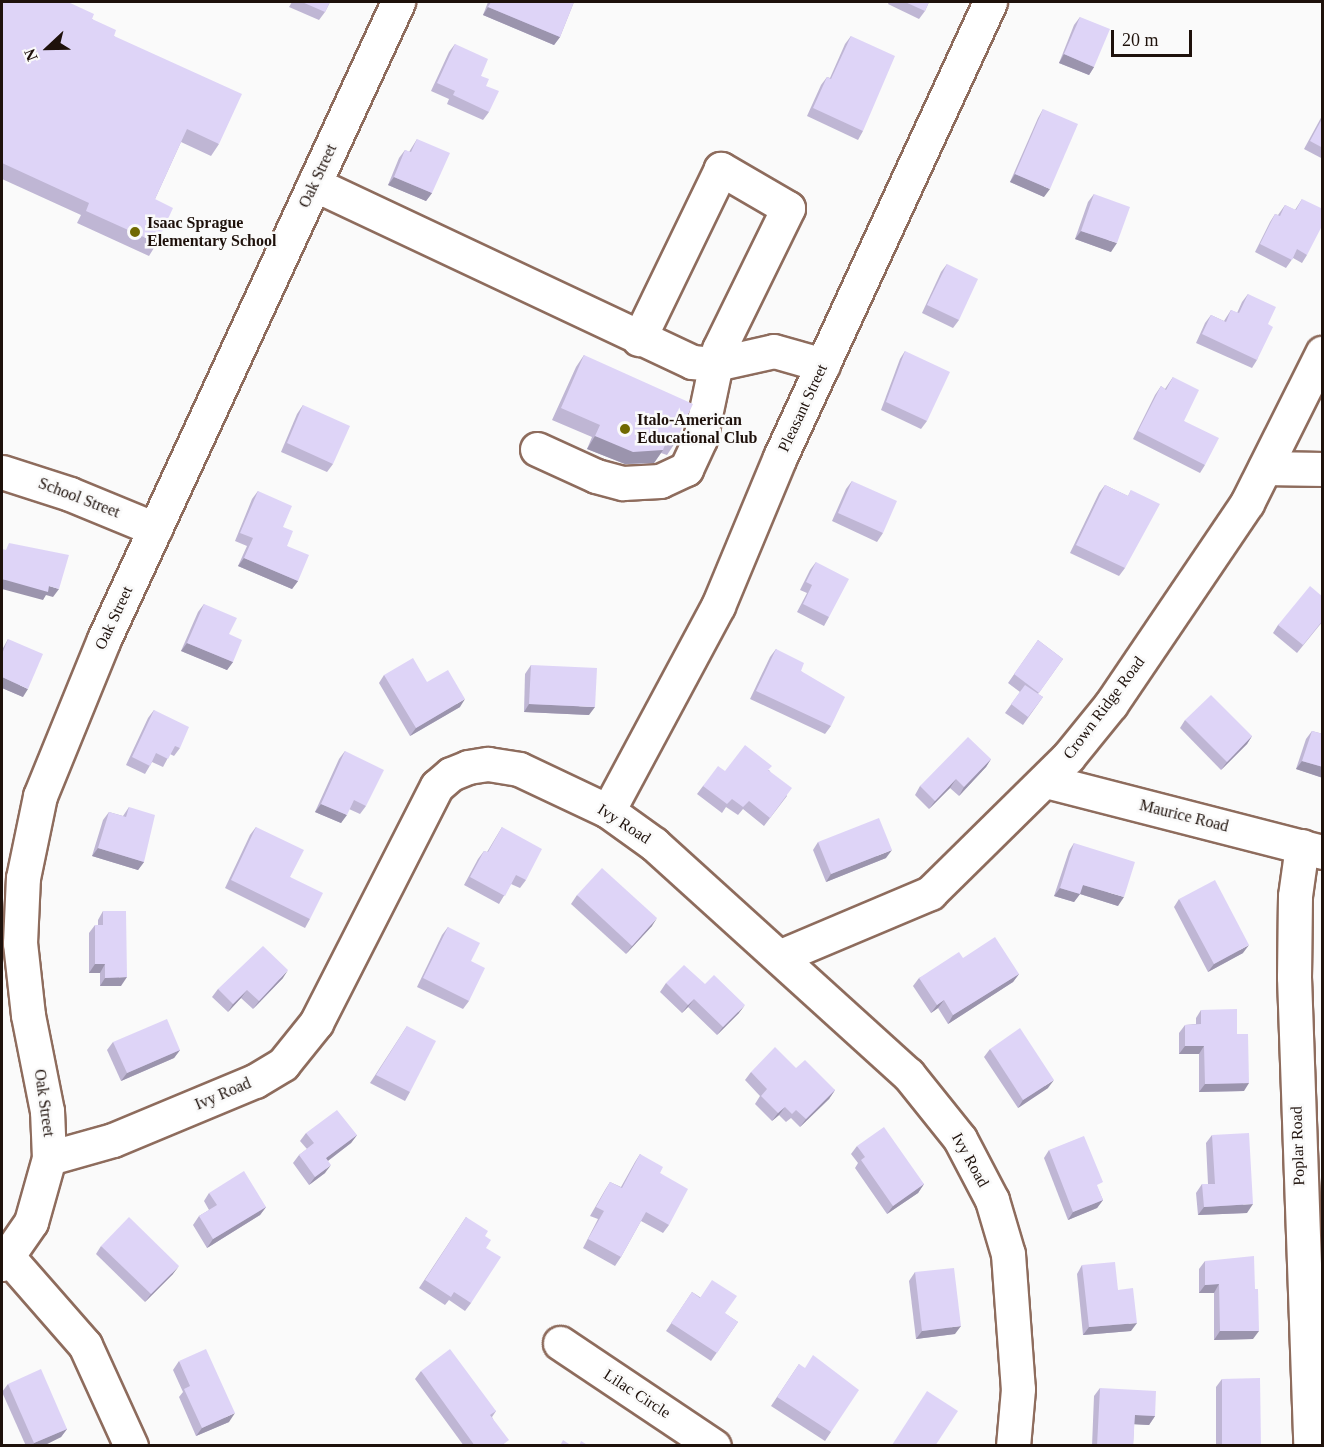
<!DOCTYPE html>
<html>
<head>
<meta charset="utf-8">
<style>
  body { margin:0 }
  #map { position:relative; width:1324px; height:1447px; overflow:hidden; background:#fafafa; font-family:Georgia,serif }
  div>[style] { position:absolute }
  .roads { filter:drop-shadow(2px 0 #8e6c5d) drop-shadow(-2px 0 #8e6c5d) drop-shadow(0 2px #8e6c5d) drop-shadow(0 -2px #8e6c5d) }
  .minor>* { height:33px; margin:-16.5px; padding:0 16.5px; transform-origin:16.5px; border-radius:16.5px; background:#fff }
  .wall>* { inset:0; background:#bfb6d4 }
  .shaded-wall>* { inset:0; background:#9b94ad }
  .building>* { inset:0; background:#ded4f7 }
  .dots>* { width:16px; height:16px; translate:-50% -50%; box-sizing:border-box; border:3px solid #fafafa; border-radius:50% }
  span { translate:-50% -50%; white-space:nowrap; text-align:center; line-height:1.15; -webkit-text-stroke:5px #fafafa; paint-order:stroke }
  .street-label { font-size:16px; color:#1e110b }
  .poi-label { font-size:16px; color:#1e110b; font-weight:700 }
  .left { translate:0 -50%; text-align:left }
  .frame { position:absolute; inset:0; border:3px solid #1e110b; pointer-events:none }
  .north { position:absolute; left:18px; top:18px; width:60px; height:60px; -webkit-text-stroke:4px #fafafa; paint-order:stroke; rotate:248deg; font-size:16px; font-weight:700; line-height:24px; text-align:center; color:#1e110b }
  .north::after { content:''; display:block; margin:auto; width:21px; height:27px; background:#1e110b; clip-path:polygon(50% 0,100% 100%,50% 72%,0 100%) }
  .scale { position:absolute; left:1111px; top:30px; width:81px; height:27px; box-sizing:border-box; border:3px solid #1e110b; border-top:0; padding-left:8px; font-size:18px; line-height:21px; white-space:nowrap; color:#1e110b; -webkit-text-stroke:4px #fafafa; paint-order:stroke }
</style>
</head>
<body>
<div id="map">
  <div class="roads">
    <div class="minor">
      <i style="left:314px;top:184px;width:418px;rotate:25.2deg"></i>
      <i style="left:692px;top:362px;width:24px;rotate:5deg"></i>
      <i style="left:716px;top:364px;width:59px;rotate:-12.6deg"></i>
      <i style="left:774px;top:351px;width:51px;rotate:15.9deg"></i>
      <i style="left:537px;top:449px;width:65px;rotate:24.6deg"></i>
      <i style="left:596px;top:476px;width:28px;rotate:15deg"></i>
      <i style="left:623px;top:483px;width:37px;rotate:-3deg"></i>
      <i style="left:660px;top:481px;width:29px;rotate:-25deg"></i>
      <i style="left:686px;top:469px;width:33px;rotate:-65deg"></i>
      <i style="left:700px;top:439px;width:92px;rotate:-78.1deg"></i>
      <i style="left:719px;top:349px;width:157px;rotate:-63.9deg"></i>
      <i style="left:788px;top:208px;width:78px;rotate:-149.8deg"></i>
      <i style="left:721px;top:169px;width:189px;rotate:115.8deg"></i>
      <i style="left:1265px;top:468px;width:57px;rotate:1deg"></i>
      <i style="left:2px;top:472px;width:71px;rotate:17.9deg"></i>
      <i style="left:70px;top:494px;width:92px;rotate:22.4deg"></i>
      <i style="left:1046px;top:781px;width:285px;rotate:14.4deg"></i>
      <i style="left:608px;top:811px;width:233px;rotate:-61.8deg"></i>
      <i style="left:718px;top:606px;width:161px;rotate:-67.4deg"></i>
      <i style="left:780px;top:457px;width:501px;rotate:-65.22deg"></i>
      <i style="left:1302px;top:846px;width:50px;rotate:98deg"></i>
      <i style="left:1295px;top:896px;width:81px;rotate:90.7deg"></i>
      <i style="left:1294px;top:977px;width:469px;rotate:88deg"></i>
      <i style="left:781px;top:956px;width:162px;rotate:-22.9deg"></i>
      <i style="left:930px;top:893px;width:194px;rotate:-44.6deg"></i>
      <i style="left:1068px;top:757px;width:68px;rotate:-50.9deg"></i>
      <i style="left:1111px;top:704px;width:243px;rotate:-55.9deg"></i>
      <i style="left:1247px;top:503px;width:168px;rotate:-63.4deg"></i>
      <i style="left:49px;top:1158px;width:66px;rotate:-15.7deg"></i>
      <i style="left:113px;top:1140px;width:154px;rotate:-22.6deg"></i>
      <i style="left:255px;top:1081px;width:33px;rotate:-31deg"></i>
      <i style="left:283px;top:1064px;width:53px;rotate:-51.2deg"></i>
      <i style="left:316px;top:1023px;width:266px;rotate:-63deg"></i>
      <i style="left:437px;top:786px;width:18px;rotate:-41deg"></i>
      <i style="left:451px;top:774px;width:18px;rotate:-22deg"></i>
      <i style="left:468px;top:767px;width:20px;rotate:-9deg"></i>
      <i style="left:488px;top:764px;width:31px;rotate:9deg"></i>
      <i style="left:519px;top:769px;width:98px;rotate:25.3deg"></i>
      <i style="left:608px;top:811px;width:57px;rotate:35.7deg"></i>
      <i style="left:654px;top:844px;width:343px;rotate:42.2deg"></i>
      <i style="left:908px;top:1074px;width:83px;rotate:51.3deg"></i>
      <i style="left:960px;top:1139px;width:69px;rotate:62.3deg"></i>
      <i style="left:992px;top:1200px;width:56px;rotate:73.5deg"></i>
      <i style="left:1008px;top:1254px;width:135px;rotate:85.8deg"></i>
      <i style="left:1018px;top:1389px;width:57px;rotate:95deg"></i>
      <i style="left:8px;top:1257px;width:117px;rotate:48.8deg"></i>
      <i style="left:85px;top:1345px;width:111px;rotate:65.5deg"></i>
      <i style="left:2px;top:1264px;width:51px;rotate:-55.4deg"></i>
      <i style="left:31px;top:1222px;width:66px;rotate:-74.3deg"></i>
      <i style="left:49px;top:1158px;width:47px;rotate:-92.4deg"></i>
      <i style="left:47px;top:1111px;width:98px;rotate:-101.2deg"></i>
      <i style="left:28px;top:1015px;width:72px;rotate:-96.3deg"></i>
      <i style="left:20px;top:943px;width:65px;rotate:-87.4deg"></i>
      <i style="left:23px;top:878px;width:84px;rotate:-78.3deg"></i>
      <i style="left:40px;top:796px;width:170px;rotate:-67.8deg"></i>
      <i style="left:104px;top:639px;width:702px;rotate:-65.22deg"></i>
      <i style="left:560px;top:1343px;width:185px;rotate:33.8deg"></i>
    </div>
  </div>
  <div class="wall">
    <i style="clip-path:polygon(2px 2px,92px 19px,114px 36px,219px 144px,211px 156px,181px 142px,155px 199px,157px 243px,149px 256px,77px 223px,81px 215px,2px 179px)"></i>
    <i style="clip-path:polygon(292px 2px,330px 2px,325px 12px,319px 20px,289px 7px)"></i>
    <i style="clip-path:polygon(488px 2px,574px 2px,560px 37px,554px 45px,483px 15px)"></i>
    <i style="clip-path:polygon(889px 2px,929px 2px,925px 11px,919px 19px,888px 4px)"></i>
    <i style="clip-path:polygon(1080px 17px,1094px 67px,1089px 75px,1059px 63px,1074px 25px)"></i>
    <i style="clip-path:polygon(851px 36px,863px 131px,858px 140px,807px 116px,821px 85px,827px 77px,830px 78px,845px 44px)"></i>
    <i style="clip-path:polygon(455px 44px,481px 76px,486px 86px,489px 112px,483px 120px,447px 104px,449px 99px,431px 91px,449px 52px)"></i>
    <i style="clip-path:polygon(1043px 109px,1044px 197px,1010px 182px,1038px 118px)"></i>
    <i style="clip-path:polygon(1323px 114px,1323px 159px,1304px 149px)"></i>
    <i style="clip-path:polygon(417px 139px,432px 193px,426px 201px,388px 185px,399px 158px,405px 150px,409px 152px)"></i>
    <i style="clip-path:polygon(1094px 194px,1111px 252px,1075px 239px,1088px 202px)"></i>
    <i style="clip-path:polygon(1302px 199px,1307px 255px,1302px 263px,1293px 258px,1286px 268px,1255px 252px,1270px 222px,1275px 214px,1278px 215px,1285px 205px,1295px 210px)"></i>
    <i style="clip-path:polygon(947px 264px,959px 320px,953px 328px,922px 313px,941px 272px)"></i>
    <i style="clip-path:polygon(1248px 294px,1268px 324px,1257px 360px,1252px 368px,1196px 343px,1205px 323px,1211px 315px,1224px 321px,1231px 310px,1237px 313px,1242px 302px)"></i>
    <i style="clip-path:polygon(905px 351px,927px 421px,921px 429px,881px 410px,900px 359px)"></i>
    <i style="clip-path:polygon(584px 355px,675px 443px,667px 455px,661px 453px,654px 463px,625px 464px,587px 449px,592px 437px,552px 420px,576px 367px)"></i>
    <i style="clip-path:polygon(1173px 377px,1184px 421px,1205px 465px,1200px 473px,1133px 439px,1155px 395px,1161px 386px,1165px 389px)"></i>
    <i style="clip-path:polygon(303px 405px,333px 464px,327px 472px,281px 452px,297px 414px)"></i>
    <i style="clip-path:polygon(852px 481px,883px 533px,877px 542px,832px 521px,846px 489px)"></i>
    <i style="clip-path:polygon(1105px 485px,1128px 496px,1131px 490px,1125px 568px,1119px 576px,1070px 553px,1099px 493px)"></i>
    <i style="clip-path:polygon(258px 491px,283px 527px,287px 546px,298px 581px,292px 589px,238px 566px,247px 546px,235px 541px,252px 499px)"></i>
    <i style="clip-path:polygon(816px 562px,829px 617px,824px 626px,797px 612px,807px 593px,800px 590px,810px 570px)"></i>
    <i style="clip-path:polygon(1323px 597px,1323px 621px,1297px 653px,1273px 633px,1278px 625px)"></i>
    <i style="clip-path:polygon(204px 604px,229px 634px,233px 662px,227px 670px,181px 651px,198px 612px)"></i>
    <i style="clip-path:polygon(8px 639px,23px 697px,2px 688px,2px 650px)"></i>
    <i style="clip-path:polygon(1038px 640px,1063px 659px,1038px 694px,1043px 697px,1023px 725px,1005px 713px,1020px 692px,1008px 683px)"></i>
    <i style="clip-path:polygon(776px 649px,801px 671px,831px 726px,825px 734px,750px 699px,770px 657px)"></i>
    <i style="clip-path:polygon(531px 665px,589px 715px,524px 712px,525px 674px)"></i>
    <i style="clip-path:polygon(384px 675px,427px 682px,460px 707px,410px 736px,379px 683px)"></i>
    <i style="clip-path:polygon(154px 710px,180px 748px,174px 756px,170px 754px,163px 767px,152px 762px,145px 774px,126px 765px,148px 718px)"></i>
    <i style="clip-path:polygon(1185px 720px,1252px 736px,1247px 744px,1221px 770px,1180px 728px)"></i>
    <i style="clip-path:polygon(1312px 731px,1323px 734px,1323px 778px,1296px 769px,1306px 739px)"></i>
    <i style="clip-path:polygon(345px 751px,366px 806px,360px 814px,349px 809px,341px 823px,315px 812px,339px 759px)"></i>
    <i style="clip-path:polygon(991px 759px,986px 767px,959px 796px,950px 788px,929px 809px,915px 795px,920px 786px)"></i>
    <i style="clip-path:polygon(769px 770px,787px 796px,764px 826px,743px 809px,738px 815px,726px 807px,722px 813px,697px 794px,703px 786px,725px 771px)"></i>
    <i style="clip-path:polygon(129px 807px,144px 862px,138px 870px,92px 856px,103px 820px,109px 812px,123px 816px)"></i>
    <i style="clip-path:polygon(256px 827px,290px 877px,310px 919px,305px 928px,225px 888px,250px 835px)"></i>
    <i style="clip-path:polygon(502px 827px,526px 880px,520px 888px,511px 884px,499px 904px,464px 885px,478px 859px,484px 851px,487px 852px)"></i>
    <i style="clip-path:polygon(818px 842px,886px 858px,826px 882px,813px 850px)"></i>
    <i style="clip-path:polygon(1074px 843px,1118px 906px,1080px 894px,1074px 902px,1054px 896px,1069px 851px)"></i>
    <i style="clip-path:polygon(577px 895px,652px 926px,626px 954px,571px 904px)"></i>
    <i style="clip-path:polygon(1179px 899px,1243px 953px,1208px 972px,1174px 907px)"></i>
    <i style="clip-path:polygon(103px 911px,121px 986px,100px 986px,100px 973px,89px 973px,89px 933px,95px 925px,98px 925px,98px 920px)"></i>
    <i style="clip-path:polygon(448px 927px,471px 961px,469px 1001px,463px 1009px,417px 987px,442px 935px)"></i>
    <i style="clip-path:polygon(963px 958px,1019px 974px,1013px 982px,948px 1024px,938px 1008px,931px 1013px,913px 986px,919px 978px)"></i>
    <i style="clip-path:polygon(283px 978px,253px 1009px,241px 998px,228px 1012px,212px 997px,218px 989px)"></i>
    <i style="clip-path:polygon(666px 983px,705px 984px,739px 1013px,717px 1035px,688px 1007px,682px 1013px,660px 992px)"></i>
    <i style="clip-path:polygon(1201px 1010px,1237px 1034px,1244px 1091px,1199px 1092px,1199px 1054px,1179px 1054px,1179px 1033px,1185px 1025px,1196px 1024px,1196px 1018px)"></i>
    <i style="clip-path:polygon(407px 1026px,410px 1092px,405px 1101px,370px 1083px)"></i>
    <i style="clip-path:polygon(113px 1042px,180px 1050px,174px 1058px,121px 1081px,107px 1050px)"></i>
    <i style="clip-path:polygon(990px 1049px,1048px 1088px,1018px 1108px,984px 1057px)"></i>
    <i style="clip-path:polygon(796px 1068px,835px 1090px,829px 1099px,800px 1127px,791px 1118px,786px 1122px,779px 1115px,772px 1121px,755px 1104px,760px 1096px,745px 1080px,751px 1072px)"></i>
    <i style="clip-path:polygon(306px 1133px,357px 1135px,351px 1143px,328px 1161px,325px 1173px,309px 1185px,293px 1163px,299px 1155px,307px 1149px,300px 1141px)"></i>
    <i style="clip-path:polygon(1212px 1135px,1247px 1213px,1198px 1215px,1196px 1193px,1202px 1184px,1208px 1184px,1206px 1143px)"></i>
    <i style="clip-path:polygon(857px 1146px,924px 1184px,918px 1193px,887px 1214px,855px 1168px,858px 1163px,851px 1154px)"></i>
    <i style="clip-path:polygon(1049px 1150px,1098px 1189px,1103px 1200px,1097px 1208px,1068px 1220px,1044px 1158px)"></i>
    <i style="clip-path:polygon(640px 1154px,660px 1173px,669px 1225px,663px 1233px,641px 1221px,621px 1257px,615px 1266px,583px 1248px,598px 1219px,590px 1216px,605px 1190px,610px 1182px,621px 1187px,635px 1162px)"></i>
    <i style="clip-path:polygon(209px 1193px,266px 1207px,260px 1215px,207px 1248px,193px 1225px,199px 1216px,209px 1210px,204px 1201px)"></i>
    <i style="clip-path:polygon(466px 1217px,485px 1236px,471px 1303px,465px 1311px,449px 1300px,445px 1305px,419px 1288px)"></i>
    <i style="clip-path:polygon(101px 1246px,173px 1274px,145px 1302px,96px 1254px)"></i>
    <i style="clip-path:polygon(1205px 1261px,1253px 1339px,1214px 1340px,1214px 1293px,1199px 1293px,1199px 1269px)"></i>
    <i style="clip-path:polygon(1082px 1265px,1118px 1290px,1131px 1331px,1083px 1335px,1077px 1274px)"></i>
    <i style="clip-path:polygon(915px 1272px,955px 1334px,916px 1339px,909px 1281px)"></i>
    <i style="clip-path:polygon(692px 1292px,738px 1322px,711px 1361px,666px 1331px)"></i>
    <i style="clip-path:polygon(179px 1361px,229px 1422px,196px 1436px,179px 1397px,183px 1392px,173px 1370px)"></i>
    <i style="clip-path:polygon(799px 1364px,831px 1432px,825px 1441px,771px 1406px)"></i>
    <i style="clip-path:polygon(421px 1371px,496px 1411px,492px 1417px,505px 1446px,464px 1446px,415px 1379px)"></i>
    <i style="clip-path:polygon(1222px 1379px,1261px 1446px,1216px 1446px,1216px 1387px)"></i>
    <i style="clip-path:polygon(8px 1384px,67px 1429px,61px 1437px,43px 1446px,26px 1446px,2px 1392px)"></i>
    <i style="clip-path:polygon(1100px 1388px,1155px 1416px,1149px 1425px,1134px 1424px,1133px 1446px,1092px 1446px,1094px 1396px)"></i>
  </div>
  <div class="shaded-wall">
    <i style="clip-path:polygon(488px 7px,560px 37px,554px 45px,483px 15px)"></i>
    <i style="clip-path:polygon(1064px 54px,1094px 67px,1089px 75px,1059px 63px)"></i>
    <i style="clip-path:polygon(1015px 174px,1050px 189px,1044px 197px,1010px 182px)"></i>
    <i style="clip-path:polygon(394px 177px,432px 193px,426px 201px,388px 185px)"></i>
    <i style="clip-path:polygon(1081px 231px,1117px 243px,1111px 252px,1075px 239px)"></i>
    <i style="clip-path:polygon(595px 436px,663px 450px,654px 463px,625px 464px,587px 449px)"></i>
    <i style="clip-path:polygon(244px 558px,298px 581px,292px 589px,238px 566px)"></i>
    <i style="clip-path:polygon(2px 579px,49px 586px,59px 589px,53px 597px,46px 595px,43px 600px,2px 589px)"></i>
    <i style="clip-path:polygon(187px 643px,233px 662px,227px 670px,181px 651px)"></i>
    <i style="clip-path:polygon(2px 677px,28px 689px,23px 697px,2px 688px)"></i>
    <i style="clip-path:polygon(465px 699px,460px 707px,410px 736px,416px 728px)"></i>
    <i style="clip-path:polygon(529px 704px,595px 707px,589px 715px,524px 712px)"></i>
    <i style="clip-path:polygon(1252px 736px,1247px 744px,1221px 770px,1227px 762px)"></i>
    <i style="clip-path:polygon(991px 759px,986px 767px,959px 796px,964px 787px)"></i>
    <i style="clip-path:polygon(1302px 761px,1323px 767px,1323px 778px,1296px 769px)"></i>
    <i style="clip-path:polygon(956px 779px,950px 788px,929px 809px,935px 801px)"></i>
    <i style="clip-path:polygon(321px 804px,347px 815px,341px 823px,315px 812px)"></i>
    <i style="clip-path:polygon(98px 848px,144px 862px,138px 870px,92px 856px)"></i>
    <i style="clip-path:polygon(892px 850px,886px 858px,826px 882px,831px 874px)"></i>
    <i style="clip-path:polygon(1083px 885px,1124px 897px,1118px 906px,1077px 893px)"></i>
    <i style="clip-path:polygon(1060px 888px,1080px 894px,1074px 902px,1054px 896px)"></i>
    <i style="clip-path:polygon(657px 918px,652px 926px,626px 954px,632px 946px)"></i>
    <i style="clip-path:polygon(1249px 945px,1243px 953px,1208px 972px,1214px 964px)"></i>
    <i style="clip-path:polygon(95px 964px,105px 964px,100px 973px,89px 973px)"></i>
    <i style="clip-path:polygon(288px 970px,283px 978px,253px 1009px,259px 1001px)"></i>
    <i style="clip-path:polygon(1019px 974px,1013px 982px,948px 1024px,953px 1015px)"></i>
    <i style="clip-path:polygon(127px 977px,121px 986px,100px 986px,105px 978px)"></i>
    <i style="clip-path:polygon(247px 990px,241px 998px,228px 1012px,233px 1004px)"></i>
    <i style="clip-path:polygon(694px 999px,688px 1007px,682px 1013px,688px 1005px)"></i>
    <i style="clip-path:polygon(944px 1000px,938px 1008px,931px 1013px,937px 1005px)"></i>
    <i style="clip-path:polygon(745px 1005px,739px 1013px,717px 1035px,723px 1027px)"></i>
    <i style="clip-path:polygon(1185px 1046px,1204px 1046px,1199px 1054px,1179px 1054px)"></i>
    <i style="clip-path:polygon(180px 1050px,174px 1058px,121px 1081px,127px 1073px)"></i>
    <i style="clip-path:polygon(1054px 1080px,1048px 1088px,1018px 1108px,1023px 1100px)"></i>
    <i style="clip-path:polygon(1249px 1083px,1244px 1091px,1199px 1092px,1205px 1084px)"></i>
    <i style="clip-path:polygon(835px 1090px,829px 1099px,800px 1127px,806px 1119px)"></i>
    <i style="clip-path:polygon(785px 1107px,779px 1115px,772px 1121px,778px 1113px)"></i>
    <i style="clip-path:polygon(357px 1135px,351px 1143px,321px 1166px,326px 1158px)"></i>
    <i style="clip-path:polygon(331px 1165px,325px 1173px,309px 1185px,315px 1177px)"></i>
    <i style="clip-path:polygon(924px 1184px,918px 1193px,887px 1214px,893px 1206px)"></i>
    <i style="clip-path:polygon(1103px 1200px,1097px 1208px,1068px 1220px,1073px 1212px)"></i>
    <i style="clip-path:polygon(1253px 1204px,1247px 1213px,1198px 1215px,1204px 1207px)"></i>
    <i style="clip-path:polygon(266px 1207px,260px 1215px,207px 1248px,213px 1239px)"></i>
    <i style="clip-path:polygon(179px 1266px,173px 1274px,145px 1302px,151px 1294px)"></i>
    <i style="clip-path:polygon(1219px 1284px,1214px 1293px,1199px 1293px,1205px 1285px)"></i>
    <i style="clip-path:polygon(1137px 1323px,1131px 1331px,1083px 1335px,1089px 1327px)"></i>
    <i style="clip-path:polygon(961px 1326px,955px 1334px,916px 1339px,922px 1331px)"></i>
    <i style="clip-path:polygon(1220px 1331px,1259px 1331px,1253px 1339px,1214px 1340px)"></i>
    <i style="clip-path:polygon(235px 1413px,229px 1422px,196px 1436px,202px 1428px)"></i>
    <i style="clip-path:polygon(1135px 1415px,1155px 1416px,1149px 1425px,1129px 1424px)"></i>
    <i style="clip-path:polygon(67px 1429px,61px 1437px,43px 1446px,33px 1446px,34px 1443px)"></i>
  </div>
  <div class="building">
    <i style="clip-path:polygon(2px 2px,68px 2px,94px 14px,92px 19px,116px 30px,114px 36px,242px 94px,219px 144px,187px 129px,155px 199px,173px 208px,157px 243px,86px 211px,89px 203px,2px 163px)"></i>
    <i style="clip-path:polygon(302px 2px,330px 2px,325px 12px)"></i>
    <i style="clip-path:polygon(491px 2px,574px 2px,560px 37px,488px 7px)"></i>
    <i style="clip-path:polygon(905px 2px,929px 2px,925px 11px)"></i>
    <i style="clip-path:polygon(1080px 17px,1110px 29px,1094px 67px,1064px 54px)"></i>
    <i style="clip-path:polygon(851px 36px,895px 56px,863px 131px,813px 108px,827px 77px,831px 79px)"></i>
    <i style="clip-path:polygon(455px 44px,488px 59px,481px 76px,489px 79px,486px 86px,499px 91px,489px 112px,453px 95px,455px 91px,437px 83px)"></i>
    <i style="clip-path:polygon(1043px 109px,1078px 124px,1050px 189px,1015px 174px)"></i>
    <i style="clip-path:polygon(1323px 117px,1323px 148px,1310px 141px)"></i>
    <i style="clip-path:polygon(417px 139px,450px 153px,432px 193px,394px 177px,405px 150px,411px 152px)"></i>
    <i style="clip-path:polygon(1094px 194px,1130px 207px,1117px 243px,1081px 231px)"></i>
    <i style="clip-path:polygon(1302px 199px,1323px 209px,1323px 224px,1307px 255px,1297px 249px,1292px 260px,1260px 244px,1275px 214px,1280px 216px,1285px 205px,1296px 210px)"></i>
    <i style="clip-path:polygon(947px 264px,978px 279px,959px 320px,927px 305px)"></i>
    <i style="clip-path:polygon(1248px 294px,1276px 307px,1268px 324px,1273px 327px,1257px 360px,1202px 334px,1211px 315px,1226px 322px,1231px 310px,1239px 313px)"></i>
    <i style="clip-path:polygon(905px 351px,950px 372px,927px 421px,886px 402px)"></i>
    <i style="clip-path:polygon(584px 355px,693px 404px,675px 443px,667px 440px,663px 450px,633px 452px,595px 436px,600px 425px,561px 408px)"></i>
    <i style="clip-path:polygon(1173px 377px,1199px 390px,1184px 421px,1219px 438px,1205px 465px,1138px 431px,1161px 386px,1166px 390px)"></i>
    <i style="clip-path:polygon(303px 405px,350px 426px,333px 464px,287px 443px)"></i>
    <i style="clip-path:polygon(852px 481px,897px 501px,883px 533px,838px 513px)"></i>
    <i style="clip-path:polygon(1105px 485px,1128px 496px,1131px 490px,1160px 504px,1125px 568px,1076px 545px)"></i>
    <i style="clip-path:polygon(258px 491px,292px 506px,283px 527px,293px 531px,287px 546px,309px 555px,298px 581px,244px 558px,253px 538px,240px 533px)"></i>
    <i style="clip-path:polygon(9px 543px,69px 555px,59px 589px,49px 586px,48px 592px,2px 579px,2px 549px,6px 550px)"></i>
    <i style="clip-path:polygon(816px 562px,849px 579px,829px 617px,803px 604px,812px 585px,806px 582px)"></i>
    <i style="clip-path:polygon(1310px 586px,1323px 597px,1323px 620px,1303px 645px,1278px 625px)"></i>
    <i style="clip-path:polygon(204px 604px,237px 618px,229px 634px,242px 640px,233px 662px,187px 643px)"></i>
    <i style="clip-path:polygon(8px 639px,43px 654px,28px 689px,2px 677px,2px 654px)"></i>
    <i style="clip-path:polygon(1038px 640px,1063px 659px,1039px 693px,1014px 674px)"></i>
    <i style="clip-path:polygon(776px 649px,804px 663px,801px 671px,845px 697px,831px 726px,756px 691px)"></i>
    <i style="clip-path:polygon(413px 658px,427px 682px,448px 670px,465px 699px,416px 728px,384px 675px)"></i>
    <i style="clip-path:polygon(531px 665px,597px 668px,595px 707px,529px 704px)"></i>
    <i style="clip-path:polygon(1025px 685px,1043px 697px,1028px 717px,1011px 704px)"></i>
    <i style="clip-path:polygon(1211px 695px,1252px 736px,1227px 762px,1185px 720px)"></i>
    <i style="clip-path:polygon(154px 710px,189px 727px,180px 748px,175px 746px,168px 759px,156px 753px,150px 766px,132px 757px)"></i>
    <i style="clip-path:polygon(1312px 731px,1323px 734px,1323px 767px,1302px 761px)"></i>
    <i style="clip-path:polygon(968px 737px,991px 759px,964px 787px,956px 779px,935px 801px,920px 786px)"></i>
    <i style="clip-path:polygon(745px 745px,772px 766px,768px 770px,792px 788px,770px 818px,749px 801px,743px 807px,732px 799px,727px 804px,703px 786px,718px 766px,725px 771px)"></i>
    <i style="clip-path:polygon(345px 751px,384px 770px,366px 806px,354px 800px,347px 815px,321px 804px)"></i>
    <i style="clip-path:polygon(129px 807px,155px 815px,144px 862px,98px 848px,109px 812px,126px 817px)"></i>
    <i style="clip-path:polygon(879px 818px,892px 850px,831px 874px,818px 842px)"></i>
    <i style="clip-path:polygon(256px 827px,304px 850px,290px 877px,323px 893px,310px 919px,231px 880px)"></i>
    <i style="clip-path:polygon(502px 827px,542px 849px,526px 880px,516px 875px,505px 896px,470px 877px,484px 851px,488px 852px)"></i>
    <i style="clip-path:polygon(1074px 843px,1135px 862px,1124px 897px,1083px 885px,1080px 894px,1060px 888px)"></i>
    <i style="clip-path:polygon(602px 868px,657px 918px,632px 946px,577px 895px)"></i>
    <i style="clip-path:polygon(1215px 880px,1249px 945px,1214px 964px,1179px 899px)"></i>
    <i style="clip-path:polygon(103px 911px,126px 911px,127px 977px,105px 978px,105px 964px,95px 964px,95px 925px,103px 925px)"></i>
    <i style="clip-path:polygon(448px 927px,480px 943px,471px 961px,485px 968px,469px 1001px,423px 978px)"></i>
    <i style="clip-path:polygon(995px 937px,1019px 974px,953px 1015px,944px 1000px,937px 1005px,919px 978px,959px 952px,963px 958px)"></i>
    <i style="clip-path:polygon(263px 946px,288px 970px,259px 1001px,247px 990px,233px 1004px,218px 989px)"></i>
    <i style="clip-path:polygon(684px 965px,705px 984px,714px 975px,745px 1005px,723px 1027px,694px 999px,688px 1005px,666px 983px)"></i>
    <i style="clip-path:polygon(1237px 1009px,1237px 1034px,1248px 1034px,1249px 1083px,1205px 1084px,1204px 1046px,1185px 1046px,1185px 1025px,1201px 1024px,1201px 1010px)"></i>
    <i style="clip-path:polygon(167px 1019px,180px 1050px,127px 1073px,113px 1042px)"></i>
    <i style="clip-path:polygon(407px 1026px,436px 1041px,410px 1092px,376px 1075px)"></i>
    <i style="clip-path:polygon(1020px 1028px,1054px 1080px,1023px 1100px,990px 1049px)"></i>
    <i style="clip-path:polygon(775px 1047px,796px 1068px,805px 1060px,835px 1090px,806px 1119px,796px 1110px,792px 1114px,785px 1107px,778px 1113px,761px 1096px,767px 1089px,751px 1072px)"></i>
    <i style="clip-path:polygon(337px 1110px,357px 1135px,326px 1158px,331px 1165px,315px 1177px,299px 1155px,314px 1143px,306px 1133px)"></i>
    <i style="clip-path:polygon(884px 1127px,924px 1184px,893px 1206px,861px 1160px,865px 1157px,857px 1146px)"></i>
    <i style="clip-path:polygon(1249px 1133px,1253px 1204px,1204px 1207px,1202px 1184px,1215px 1184px,1212px 1135px)"></i>
    <i style="clip-path:polygon(1084px 1136px,1103px 1182px,1097px 1185px,1103px 1200px,1073px 1212px,1049px 1150px)"></i>
    <i style="clip-path:polygon(640px 1154px,663px 1167px,660px 1173px,688px 1189px,669px 1225px,646px 1212px,621px 1257px,588px 1239px,604px 1211px,596px 1207px,610px 1182px,622px 1188px)"></i>
    <i style="clip-path:polygon(244px 1171px,266px 1207px,213px 1239px,199px 1216px,217px 1205px,209px 1193px)"></i>
    <i style="clip-path:polygon(129px 1217px,179px 1266px,151px 1294px,101px 1246px)"></i>
    <i style="clip-path:polygon(466px 1217px,488px 1231px,485px 1236px,491px 1240px,486px 1248px,501px 1257px,471px 1303px,454px 1292px,451px 1297px,425px 1280px)"></i>
    <i style="clip-path:polygon(1254px 1256px,1255px 1289px,1258px 1289px,1259px 1331px,1220px 1331px,1219px 1284px,1205px 1285px,1205px 1261px)"></i>
    <i style="clip-path:polygon(1115px 1262px,1118px 1290px,1133px 1288px,1137px 1323px,1089px 1327px,1082px 1265px)"></i>
    <i style="clip-path:polygon(954px 1268px,961px 1326px,922px 1331px,915px 1272px)"></i>
    <i style="clip-path:polygon(712px 1280px,737px 1296px,725px 1313px,738px 1322px,717px 1353px,671px 1323px,692px 1292px,700px 1298px)"></i>
    <i style="clip-path:polygon(206px 1349px,235px 1413px,202px 1428px,184px 1389px,190px 1386px,179px 1361px)"></i>
    <i style="clip-path:polygon(450px 1349px,496px 1411px,490px 1415px,509px 1440px,501px 1446px,475px 1446px,421px 1371px)"></i>
    <i style="clip-path:polygon(813px 1355px,859px 1390px,831px 1432px,777px 1397px,799px 1364px,805px 1368px)"></i>
    <i style="clip-path:polygon(41px 1369px,67px 1429px,34px 1443px,8px 1384px)"></i>
    <i style="clip-path:polygon(1260px 1378px,1261px 1446px,1222px 1446px,1222px 1379px)"></i>
    <i style="clip-path:polygon(1100px 1388px,1156px 1391px,1155px 1416px,1135px 1415px,1133px 1446px,1097px 1446px)"></i>
    <i style="clip-path:polygon(927px 1391px,958px 1411px,935px 1446px,894px 1446px,892px 1445px)"></i>
    <i style="clip-path:polygon(563px 1440px,572px 1446px,560px 1446px)"></i>
    <i style="clip-path:polygon(581px 1441px,589px 1446px,579px 1446px)"></i>
  </div>
  <div class="dots">
    <i style="left:135px;top:232px;background:#706901"></i>
    <i style="left:625px;top:429px;background:#706901"></i>
  </div>
  <div class="street-label">
    <span style="left:318px;top:176px;rotate:-65deg">Oak Street</span>
    <span style="left:803px;top:408px;rotate:-65deg">Pleasant Street</span>
    <span style="left:79px;top:498px;rotate:21deg">School Street</span>
    <span style="left:114px;top:618px;rotate:-65deg">Oak Street</span>
    <span style="left:1104px;top:708px;rotate:-53deg">Crown Ridge Road</span>
    <span style="left:1184px;top:816px;rotate:14deg">Maurice Road</span>
    <span style="left:624px;top:824px;rotate:33deg">Ivy Road</span>
    <span style="left:223px;top:1094px;rotate:-23deg">Ivy Road</span>
    <span style="left:44px;top:1103px;rotate:82deg">Oak Street</span>
    <span style="left:1298px;top:1146px;rotate:-92deg">Poplar Road</span>
    <span style="left:970px;top:1160px;rotate:61deg">Ivy Road</span>
    <span style="left:637px;top:1394px;rotate:33deg">Lilac Circle</span>
  </div>
  <div class="poi-label">
    <span class="left" style="left:147px;top:232px">Isaac Sprague<br>Elementary School</span>
    <span class="left" style="left:637px;top:429px">Italo-American<br>Educational Club</span>
  </div>
  <div class="frame"></div>
  <div class="north">N</div>
  <div class="scale">20 m</div>
</div>
</body>
</html>
